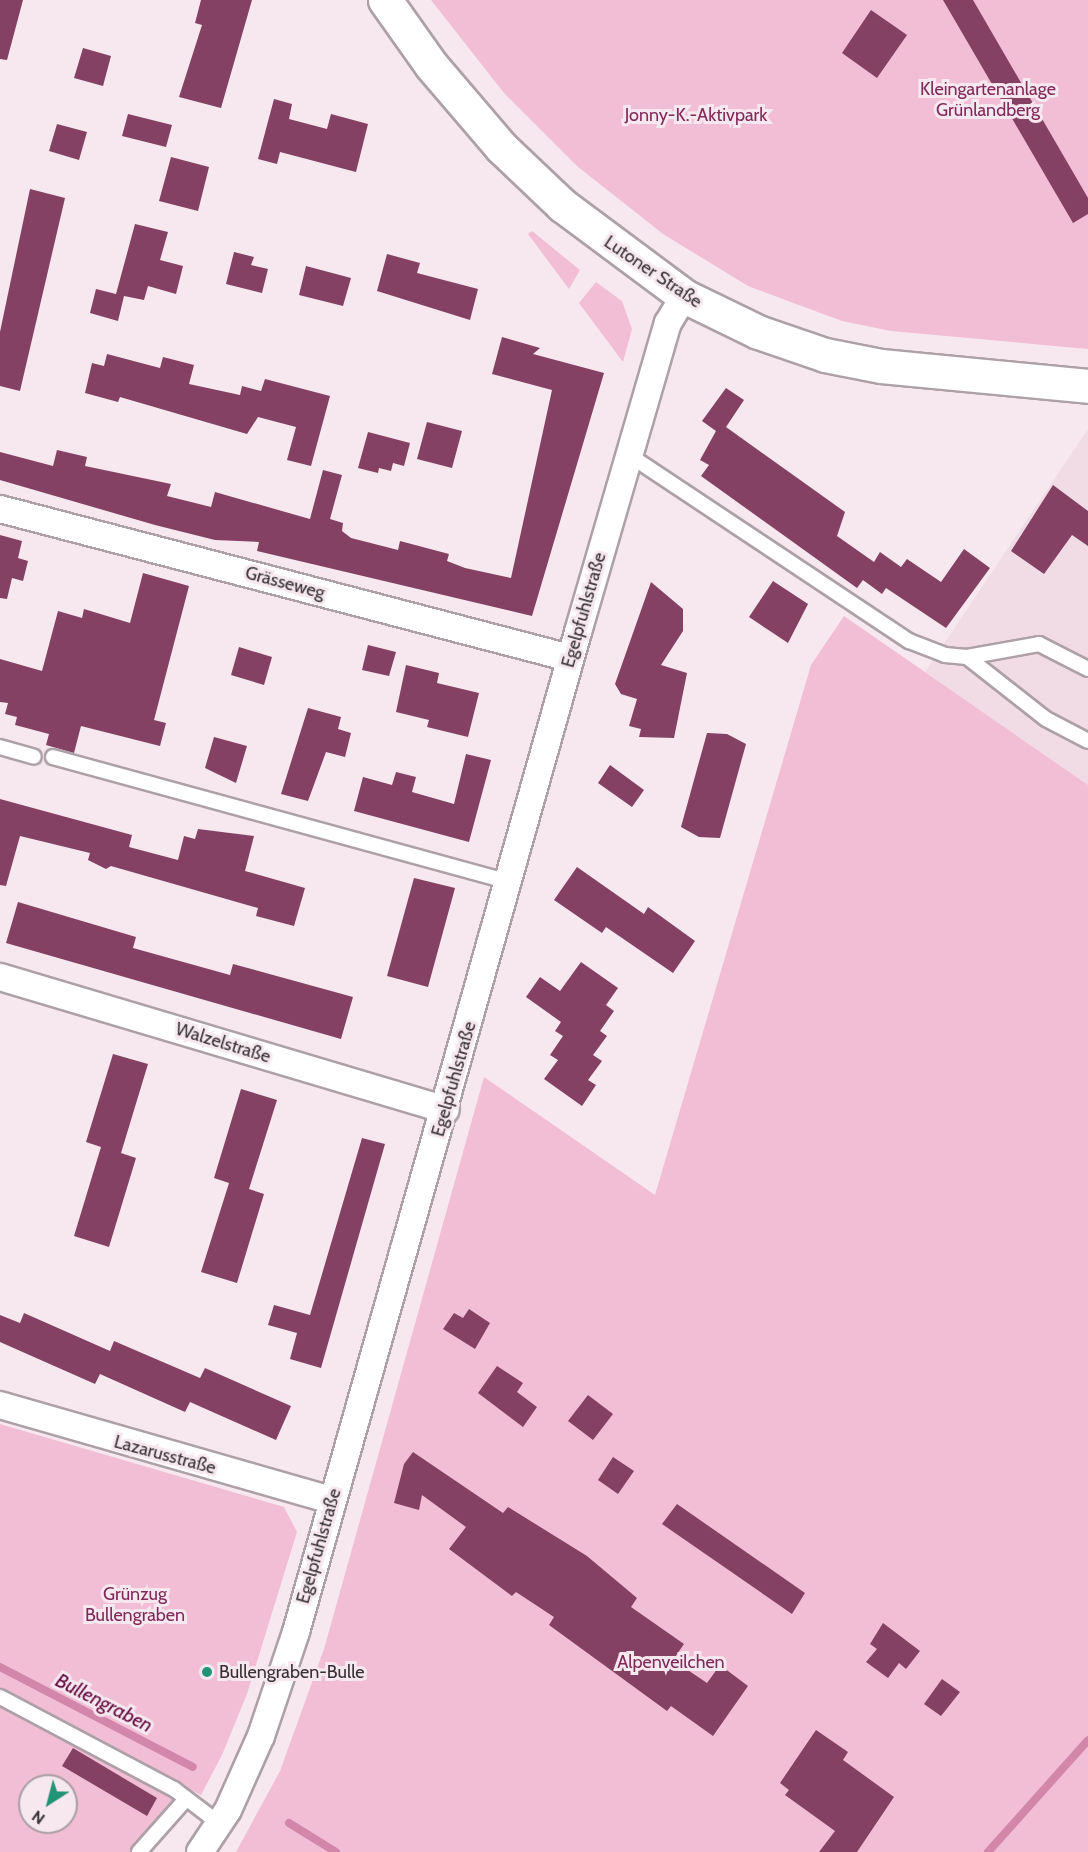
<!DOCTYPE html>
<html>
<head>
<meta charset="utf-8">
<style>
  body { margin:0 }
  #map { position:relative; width:1088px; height:1852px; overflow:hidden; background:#f6e8ee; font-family:Cabin,sans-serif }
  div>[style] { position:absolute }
  .built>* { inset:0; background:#f1dbe4 }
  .green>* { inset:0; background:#f2bed5 }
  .stream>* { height:8px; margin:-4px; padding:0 4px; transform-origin:4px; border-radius:4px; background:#d186aa }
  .building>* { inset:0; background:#844163 }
  .roads { filter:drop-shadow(2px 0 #ada0a6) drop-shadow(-2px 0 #ada0a6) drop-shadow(0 2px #ada0a6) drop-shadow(0 -2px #ada0a6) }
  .lane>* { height:14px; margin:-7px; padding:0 7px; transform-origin:7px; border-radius:7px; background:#fff }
  .street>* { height:26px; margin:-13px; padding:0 13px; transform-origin:13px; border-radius:13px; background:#fff }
  .secondary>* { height:33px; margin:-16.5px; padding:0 16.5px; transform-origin:16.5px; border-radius:16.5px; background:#fff }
  .dots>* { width:16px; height:16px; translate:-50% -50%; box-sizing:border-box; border:3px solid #f6e8ee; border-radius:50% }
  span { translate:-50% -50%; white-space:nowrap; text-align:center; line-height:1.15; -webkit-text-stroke:6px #f6e8ee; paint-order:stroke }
  .park-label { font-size:18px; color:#812959 }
  .street-label { font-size:18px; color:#363033 }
  .poi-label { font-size:18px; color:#363033 }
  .left { translate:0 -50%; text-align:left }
  .water-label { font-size:20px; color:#630840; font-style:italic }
  .north { position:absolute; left:18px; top:1774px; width:60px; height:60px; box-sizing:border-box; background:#f6e8ee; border:2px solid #a99ea3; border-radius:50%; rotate:216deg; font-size:16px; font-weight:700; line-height:24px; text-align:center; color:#363033 }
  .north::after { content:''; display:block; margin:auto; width:21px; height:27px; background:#229375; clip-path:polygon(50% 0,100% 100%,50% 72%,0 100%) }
</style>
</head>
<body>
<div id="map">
  <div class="built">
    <i style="clip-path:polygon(1088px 429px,1088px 785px,925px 672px)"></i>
  </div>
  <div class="green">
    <i style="clip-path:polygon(431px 0,1088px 0,1088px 349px,891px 331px,842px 321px,748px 286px,663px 234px,577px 166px,504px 93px)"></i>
    <i style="clip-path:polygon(532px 231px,580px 270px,569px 289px,528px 234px)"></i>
    <i style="clip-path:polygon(596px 282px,622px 301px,632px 329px,623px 362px,579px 303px)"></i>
    <i style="clip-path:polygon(844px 616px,1088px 785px,1088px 1852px,236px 1852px,280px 1771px,324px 1649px,484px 1077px,655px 1195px,811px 665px)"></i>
    <i style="clip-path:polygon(evenodd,0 1424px,284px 1507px,297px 1532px,247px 1694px,222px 1755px,201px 1795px,191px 1790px,137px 1852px,0 1852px,0 1424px,30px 1786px,66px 1786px,66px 1822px,30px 1822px,30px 1786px)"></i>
  </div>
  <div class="stream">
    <i style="left:0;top:1667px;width:217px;rotate:27.4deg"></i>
    <i style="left:289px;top:1823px;width:55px;rotate:31.7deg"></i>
    <i style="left:988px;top:1852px;width:150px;rotate:-48.2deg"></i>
  </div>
  <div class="building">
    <i style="clip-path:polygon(0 0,23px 0,7px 60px,0 59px)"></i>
    <i style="clip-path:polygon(201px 0,252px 0,221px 108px,179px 97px,202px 25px,195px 23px)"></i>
    <i style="clip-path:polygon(943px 0,973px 0,1088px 198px,1088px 214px,1073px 223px)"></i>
    <i style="clip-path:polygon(871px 10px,907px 35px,877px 78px,842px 53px)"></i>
    <i style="clip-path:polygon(83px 48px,111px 56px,103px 86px,74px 78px)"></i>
    <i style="clip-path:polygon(274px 99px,292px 104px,289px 119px,327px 129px,331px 114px,368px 124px,356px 172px,280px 152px,277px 164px,258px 159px)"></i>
    <i style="clip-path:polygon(128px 114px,172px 125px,166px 147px,122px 136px)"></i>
    <i style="clip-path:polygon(57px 124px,87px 132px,79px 160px,49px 151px)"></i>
    <i style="clip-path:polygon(171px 157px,209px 167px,198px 211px,159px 201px)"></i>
    <i style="clip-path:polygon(30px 189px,65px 198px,20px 391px,0 386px,0 332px)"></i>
    <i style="clip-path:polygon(135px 224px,168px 232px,160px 260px,183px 266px,176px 294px,148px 286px,144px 300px,124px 296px,118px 321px,90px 313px,96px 289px,116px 294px)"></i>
    <i style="clip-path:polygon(234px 252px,254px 257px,251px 265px,268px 269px,262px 293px,226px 284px)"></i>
    <i style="clip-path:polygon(387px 254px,420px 263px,417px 273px,478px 289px,470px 320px,377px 291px)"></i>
    <i style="clip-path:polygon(306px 266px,351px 278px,343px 306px,299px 295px)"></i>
    <i style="clip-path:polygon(502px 337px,540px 348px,533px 354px,604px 373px,532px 616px,257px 551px,259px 542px,215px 540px,155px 525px,0 480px,0 452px,53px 466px,57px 450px,87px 457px,85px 466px,171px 484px,167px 496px,211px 507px,215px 492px,310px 519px,323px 470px,342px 475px,330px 519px,343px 523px,342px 531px,351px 538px,398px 550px,400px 541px,449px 554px,447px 561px,465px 568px,511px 578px,552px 390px,492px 374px)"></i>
    <i style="clip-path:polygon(107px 354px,160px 368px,163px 357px,194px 365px,189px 384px,240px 395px,242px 386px,261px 391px,265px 379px,330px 396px,311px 466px,287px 460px,296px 427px,258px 417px,247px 434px,120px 397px,118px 402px,85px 393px,92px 363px,104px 366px)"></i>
    <i style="clip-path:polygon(726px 388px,744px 400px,726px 427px,845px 512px,837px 536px,874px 562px,880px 552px,901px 567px,907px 559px,941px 582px,964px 549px,990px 568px,946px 628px,886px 588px,882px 594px,863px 580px,857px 588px,701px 476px,709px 465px,700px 460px,716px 431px,702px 421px)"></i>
    <i style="clip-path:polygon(427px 422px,462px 431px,452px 468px,417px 459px)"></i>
    <i style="clip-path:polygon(368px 432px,410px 443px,404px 466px,393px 463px,391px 471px,379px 468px,378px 473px,358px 468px)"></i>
    <i style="clip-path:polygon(1053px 485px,1088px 511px,1088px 546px,1072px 535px,1044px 574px,1011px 551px)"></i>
    <i style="clip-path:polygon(0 535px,22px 541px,18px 558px,28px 561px,23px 581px,12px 578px,7px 599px,0 598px)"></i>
    <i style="clip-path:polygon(143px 573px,189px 586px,154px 720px,166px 723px,160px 746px,81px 726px,74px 753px,46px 745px,49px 734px,15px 725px,17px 717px,5px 714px,8px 703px,0 702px,0 659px,42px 671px,58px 611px,82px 618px,84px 609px,130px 623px)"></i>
    <i style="clip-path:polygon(773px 581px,808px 604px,788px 643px,749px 617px)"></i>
    <i style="clip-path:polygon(651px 582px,683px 609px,683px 631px,661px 665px,687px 673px,674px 738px,639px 737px,641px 729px,629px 726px,637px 699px,621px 694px,615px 684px)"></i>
    <i style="clip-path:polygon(368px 645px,396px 652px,389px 676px,362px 670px)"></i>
    <i style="clip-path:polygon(239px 647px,272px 657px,264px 685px,231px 675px)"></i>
    <i style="clip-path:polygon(406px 665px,439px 673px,437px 683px,479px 693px,468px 737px,427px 727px,429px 720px,396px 712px)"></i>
    <i style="clip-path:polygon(308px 708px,341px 717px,338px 729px,351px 733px,345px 757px,326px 752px,308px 801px,281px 794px)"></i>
    <i style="clip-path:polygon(707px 733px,727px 734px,746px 744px,720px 838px,699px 837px,681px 827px)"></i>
    <i style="clip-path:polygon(214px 737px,247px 746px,236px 783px,205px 768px)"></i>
    <i style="clip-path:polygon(466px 754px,491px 760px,469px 842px,354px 811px,363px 777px,392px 785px,396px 772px,416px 777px,412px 792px,454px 804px)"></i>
    <i style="clip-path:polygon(610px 765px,644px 790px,632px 807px,598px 783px)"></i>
    <i style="clip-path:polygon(0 799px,132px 835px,129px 847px,178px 860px,184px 836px,195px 839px,198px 829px,254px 836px,245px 871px,305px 888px,294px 926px,256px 916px,258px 908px,111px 866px,106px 869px,88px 860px,90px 853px,20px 836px,6px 886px,0 885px)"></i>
    <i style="clip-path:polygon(577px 867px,644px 914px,648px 907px,695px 941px,673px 973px,606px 927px,602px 933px,554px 900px)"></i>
    <i style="clip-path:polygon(414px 878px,455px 888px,428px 987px,387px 976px)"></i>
    <i style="clip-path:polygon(18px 902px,136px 937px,133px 948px,230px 975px,233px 964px,353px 997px,341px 1039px,6px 943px)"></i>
    <i style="clip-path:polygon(581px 962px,618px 988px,606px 1005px,614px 1011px,600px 1031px,607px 1036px,593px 1055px,602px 1061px,588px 1080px,596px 1085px,582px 1106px,544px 1079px,558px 1060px,550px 1055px,563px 1036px,555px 1031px,561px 1022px,526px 997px,540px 977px,560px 991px)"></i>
    <i style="clip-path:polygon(113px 1054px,148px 1064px,121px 1153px,136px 1158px,109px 1247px,74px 1236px,101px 1147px,86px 1142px)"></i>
    <i style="clip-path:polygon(241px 1089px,277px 1100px,249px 1189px,264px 1194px,237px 1283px,201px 1272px,229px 1183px,214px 1178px)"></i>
    <i style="clip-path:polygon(362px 1138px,385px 1144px,321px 1368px,290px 1359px,297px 1333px,268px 1325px,274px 1305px,310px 1315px)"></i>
    <i style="clip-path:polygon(469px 1309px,490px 1323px,475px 1349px,443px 1329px,454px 1313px,463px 1318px)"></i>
    <i style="clip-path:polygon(24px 1313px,110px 1351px,114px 1341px,200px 1378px,205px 1368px,291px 1406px,276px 1440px,190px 1402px,185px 1412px,100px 1374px,95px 1384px,0 1342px,0 1315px,20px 1323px)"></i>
    <i style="clip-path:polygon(497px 1366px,523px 1383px,517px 1392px,537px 1407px,523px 1427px,478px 1393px)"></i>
    <i style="clip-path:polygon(588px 1395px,613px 1414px,593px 1440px,568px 1421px)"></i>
    <i style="clip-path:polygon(413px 1452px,503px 1513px,508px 1507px,587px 1556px,637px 1598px,631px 1607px,684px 1644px,673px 1660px,707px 1683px,720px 1665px,748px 1686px,713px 1736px,671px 1706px,667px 1711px,549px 1625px,554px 1617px,516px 1592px,512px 1596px,449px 1549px,466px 1527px,422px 1495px,419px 1510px,394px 1503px,404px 1464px)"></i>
    <i style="clip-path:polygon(613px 1457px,634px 1471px,618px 1494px,598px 1480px)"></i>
    <i style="clip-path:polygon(677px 1504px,805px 1593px,792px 1614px,662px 1524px)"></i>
    <i style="clip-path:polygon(883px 1623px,920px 1651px,906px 1669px,899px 1663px,888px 1678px,866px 1662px,877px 1649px,870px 1644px)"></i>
    <i style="clip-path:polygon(942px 1679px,960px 1692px,941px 1716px,924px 1704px)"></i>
    <i style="clip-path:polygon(816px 1730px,848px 1752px,843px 1760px,894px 1797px,857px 1852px,819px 1852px,835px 1831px,785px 1795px,789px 1790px,780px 1783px)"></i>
    <i style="clip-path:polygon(73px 1748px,157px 1798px,147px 1816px,62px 1766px)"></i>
  </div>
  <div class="roads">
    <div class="lane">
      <i style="left:629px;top:455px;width:336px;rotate:33.6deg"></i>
      <i style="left:909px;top:641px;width:39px;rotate:21deg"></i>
      <i style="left:945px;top:655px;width:22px;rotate:5deg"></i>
      <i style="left:967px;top:657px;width:73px;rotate:-10.2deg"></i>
      <i style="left:1039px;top:644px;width:55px;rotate:27deg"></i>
      <i style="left:967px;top:657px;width:100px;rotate:38.1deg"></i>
      <i style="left:1046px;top:719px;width:47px;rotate:27.6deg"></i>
      <i style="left:0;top:747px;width:35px;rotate:16deg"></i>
      <i style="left:53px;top:757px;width:473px;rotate:15.3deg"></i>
      <i style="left:0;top:1697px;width:197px;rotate:27.9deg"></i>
      <i style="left:174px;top:1789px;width:58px;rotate:37.3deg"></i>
      <i style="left:139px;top:1852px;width:71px;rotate:-48.4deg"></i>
    </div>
    <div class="street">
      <i style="left:0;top:509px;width:589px;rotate:14.65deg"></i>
      <i style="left:0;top:977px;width:465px;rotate:16.6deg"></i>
      <i style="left:0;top:1405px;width:345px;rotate:16deg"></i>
      <i style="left:200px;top:1852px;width:50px;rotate:-56.3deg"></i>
      <i style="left:228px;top:1810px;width:81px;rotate:-66deg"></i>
      <i style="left:261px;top:1736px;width:110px;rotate:-71.4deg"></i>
      <i style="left:296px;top:1632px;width:1039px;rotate:-74.25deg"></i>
      <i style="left:578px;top:632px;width:322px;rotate:-73.8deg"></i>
      <i style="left:668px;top:323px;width:31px;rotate:-59deg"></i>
    </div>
    <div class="secondary">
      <i style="left:385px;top:0;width:80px;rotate:54.7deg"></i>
      <i style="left:431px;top:65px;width:109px;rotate:49.5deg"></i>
      <i style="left:502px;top:148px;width:83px;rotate:43.5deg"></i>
      <i style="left:562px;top:205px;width:152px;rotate:36.7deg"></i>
      <i style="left:684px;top:296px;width:82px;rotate:25.9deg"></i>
      <i style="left:758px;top:332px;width:71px;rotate:18.9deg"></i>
      <i style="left:825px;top:355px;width:57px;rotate:11.1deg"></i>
      <i style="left:881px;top:366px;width:208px;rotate:5.5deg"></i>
    </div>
  </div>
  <div class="dots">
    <i style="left:207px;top:1672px;background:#229375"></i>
  </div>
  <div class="park-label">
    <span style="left:988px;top:100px">Kleingartenanlage<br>Grünlandberg</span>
    <span style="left:696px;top:115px">Jonny-K.-Aktivpark</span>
    <span style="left:135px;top:1605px">Grünzug<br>Bullengraben</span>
    <span style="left:671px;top:1662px">Alpenveilchen</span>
  </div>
  <div class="street-label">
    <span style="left:653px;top:272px;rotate:34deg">Lutoner Straße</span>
    <span style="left:285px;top:583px;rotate:15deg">Grässeweg</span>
    <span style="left:584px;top:610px;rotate:-74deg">Egelpfuhlstraße</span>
    <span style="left:223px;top:1043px;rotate:17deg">Walzelstraße</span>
    <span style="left:454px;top:1079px;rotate:-74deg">Egelpfuhlstraße</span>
    <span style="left:165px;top:1455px;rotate:15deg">Lazarusstraße</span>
    <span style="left:319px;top:1546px;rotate:-74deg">Egelpfuhlstraße</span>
  </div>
  <div class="poi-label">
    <span class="left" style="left:219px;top:1672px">Bullengraben-Bulle</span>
  </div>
  <div class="water-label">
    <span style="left:104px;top:1703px;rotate:27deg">Bullengraben</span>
  </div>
  <div class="north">N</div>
</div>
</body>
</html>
